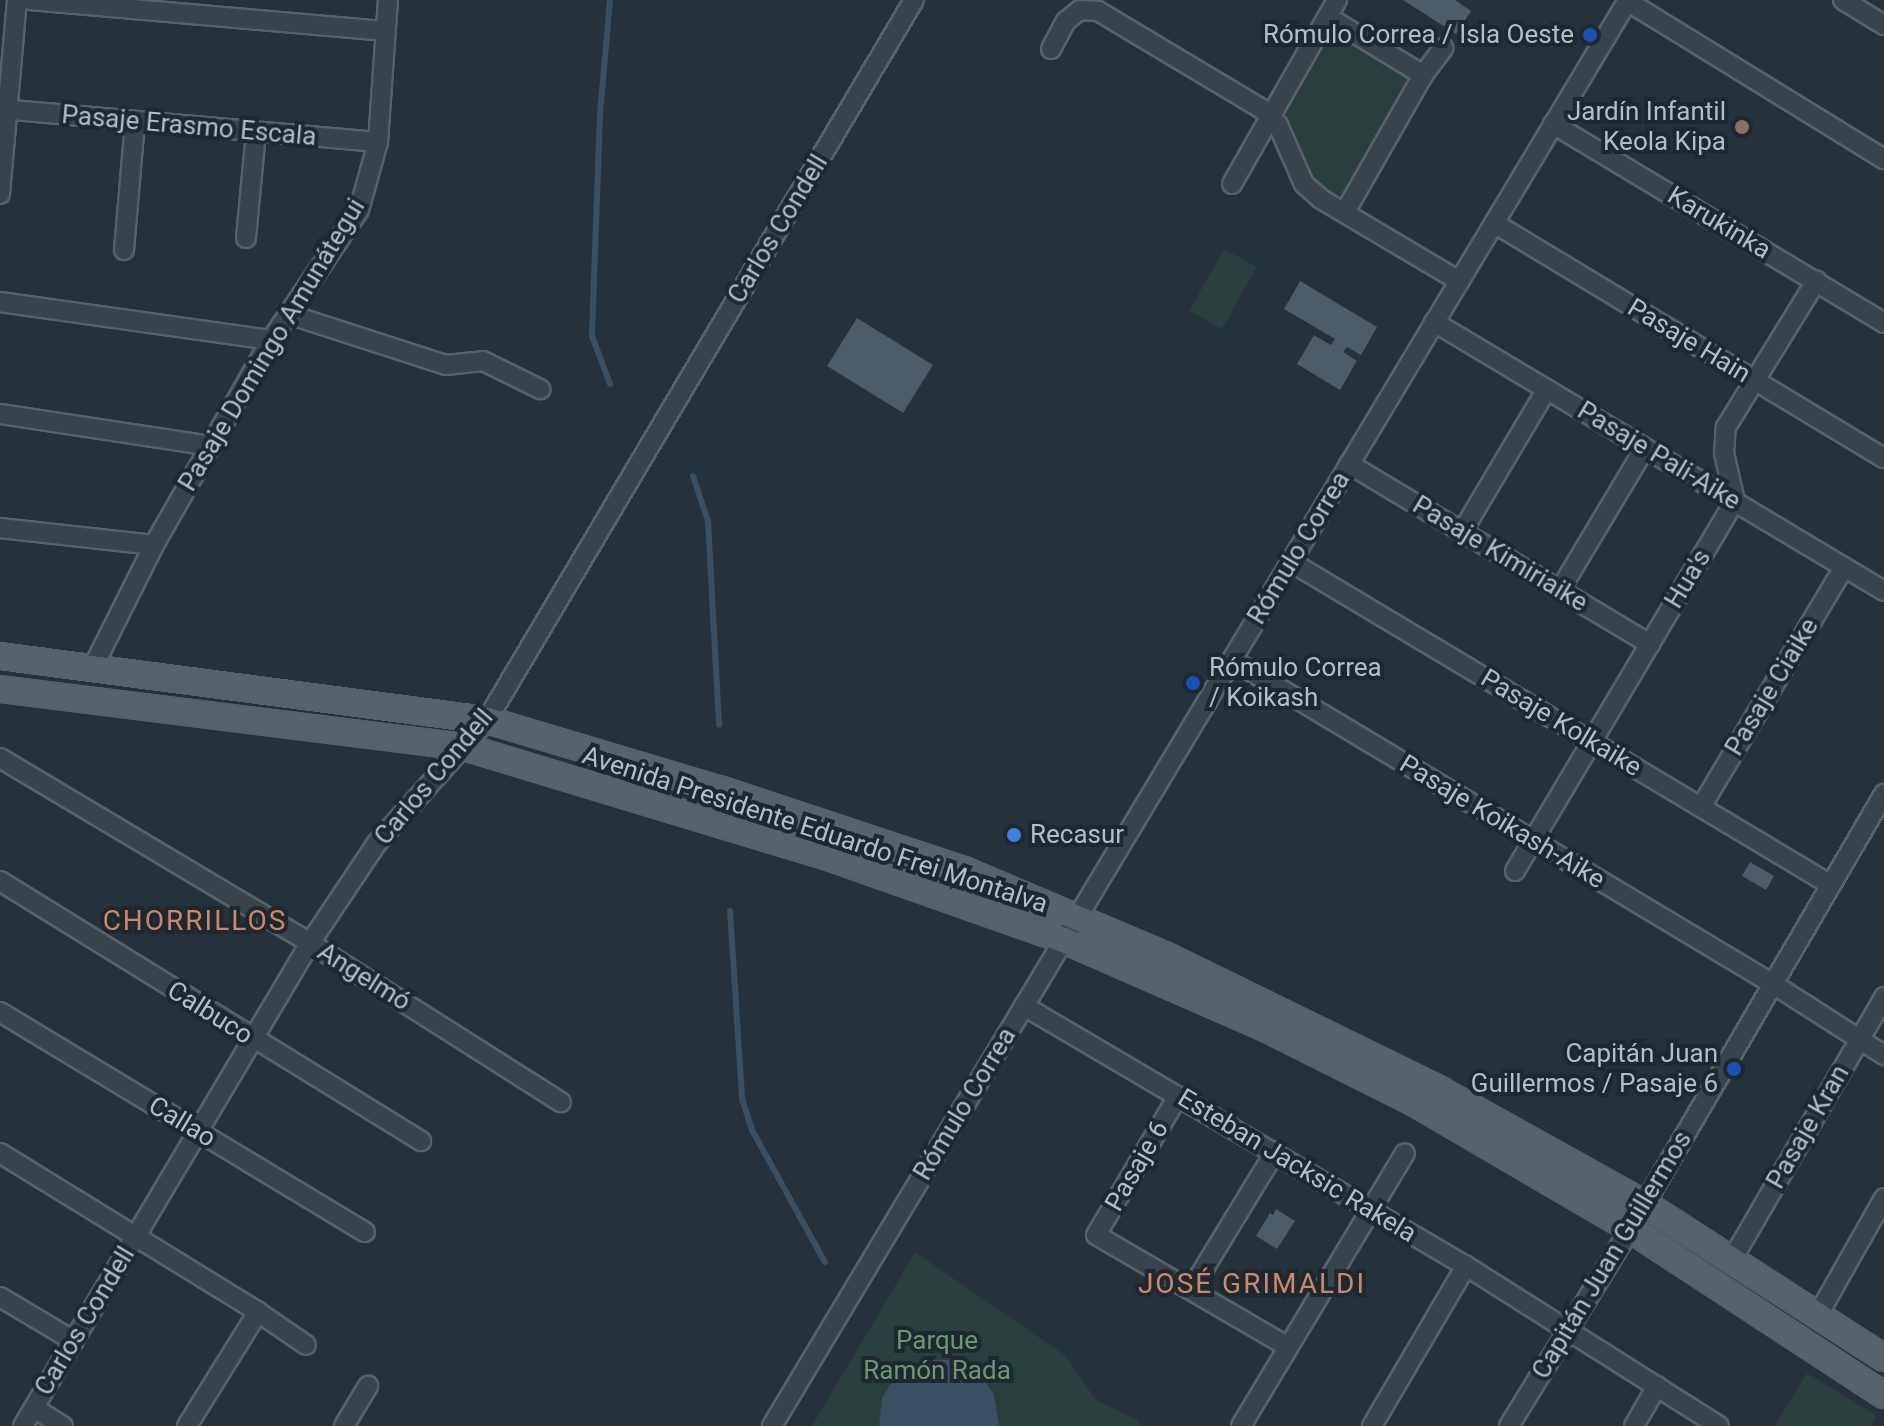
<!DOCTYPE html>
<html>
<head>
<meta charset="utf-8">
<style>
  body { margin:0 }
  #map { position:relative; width:1884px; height:1426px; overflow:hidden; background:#25313b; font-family:Roboto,sans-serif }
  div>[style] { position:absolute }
  .green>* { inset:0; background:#283f3d }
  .water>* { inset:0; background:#394f62 }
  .stream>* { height:6px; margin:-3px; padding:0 3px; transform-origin:3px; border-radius:3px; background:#394f62 }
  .building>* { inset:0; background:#4e5c67 }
  .roads { filter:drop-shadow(2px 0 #56616a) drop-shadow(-2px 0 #56616a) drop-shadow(0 2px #56616a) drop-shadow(0 -2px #56616a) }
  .minor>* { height:18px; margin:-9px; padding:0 9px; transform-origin:9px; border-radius:9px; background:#38434c }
  .major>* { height:24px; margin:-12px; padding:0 12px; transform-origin:12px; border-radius:12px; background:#56626c }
  .dots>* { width:22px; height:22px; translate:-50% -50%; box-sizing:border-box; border:4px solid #1d2831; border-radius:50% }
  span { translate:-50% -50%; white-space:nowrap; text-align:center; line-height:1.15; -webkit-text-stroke:8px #1d2831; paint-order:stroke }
  .poi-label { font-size:26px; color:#b4bec7 }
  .right { translate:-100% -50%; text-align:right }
  .left { translate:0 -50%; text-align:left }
  .street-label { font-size:26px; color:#b4bec7 }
  .park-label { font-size:26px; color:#6c9771 }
  .neighbourhood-label { font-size:28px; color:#ce8868; letter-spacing:2px }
</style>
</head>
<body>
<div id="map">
  <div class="green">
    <i style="clip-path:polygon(1330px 32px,1337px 32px,1408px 76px,1411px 81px,1342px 200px,1316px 182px,1307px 170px,1282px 112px)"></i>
    <i style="clip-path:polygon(1224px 249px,1257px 267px,1222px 329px,1189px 311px)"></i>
    <i style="clip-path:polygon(915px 1252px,1066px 1356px,1096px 1400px,1136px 1419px,1142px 1426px,812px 1426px)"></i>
    <i style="clip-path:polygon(1807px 1373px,1877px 1416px,1871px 1426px,1775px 1426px)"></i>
  </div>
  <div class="water">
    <i style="clip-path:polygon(928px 1360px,948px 1360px,967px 1366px,982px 1378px,994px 1394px,999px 1426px,879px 1426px,882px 1398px,893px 1380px,909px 1367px)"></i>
  </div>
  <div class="stream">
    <i style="left:610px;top:0;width:115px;rotate:95deg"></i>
    <i style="left:600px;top:115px;width:221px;rotate:92.1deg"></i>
    <i style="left:592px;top:336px;width:51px;rotate:69.4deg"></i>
    <i style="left:693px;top:476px;width:47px;rotate:71.6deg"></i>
    <i style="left:708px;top:521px;width:204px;rotate:86.9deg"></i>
    <i style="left:730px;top:911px;width:188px;rotate:86.3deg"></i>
    <i style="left:742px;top:1099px;width:33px;rotate:72deg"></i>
    <i style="left:752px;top:1130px;width:151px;rotate:61.1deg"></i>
  </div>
  <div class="building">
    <i style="clip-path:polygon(1403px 0,1455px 0,1471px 11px,1456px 34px)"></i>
    <i style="clip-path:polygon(1300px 281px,1377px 327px,1361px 355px,1347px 347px,1343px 352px,1357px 361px,1340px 390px,1297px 364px,1314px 335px,1331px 345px,1335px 339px,1284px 309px)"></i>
    <i style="clip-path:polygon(857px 318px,933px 365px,903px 413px,827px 366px)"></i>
    <i style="clip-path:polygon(1750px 862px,1774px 876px,1766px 890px,1742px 876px)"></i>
    <i style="clip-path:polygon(1276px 1209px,1295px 1221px,1277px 1249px,1256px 1236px,1270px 1213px,1273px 1215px)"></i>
  </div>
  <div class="roads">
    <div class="minor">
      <i style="left:30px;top:0;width:357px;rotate:5deg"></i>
      <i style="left:1843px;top:0;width:48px;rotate:31.4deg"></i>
      <i style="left:1627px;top:1px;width:302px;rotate:31.6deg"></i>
      <i style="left:1328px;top:17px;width:111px;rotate:31.4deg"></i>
      <i style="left:1051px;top:49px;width:32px;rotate:-62deg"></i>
      <i style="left:1066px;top:21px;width:18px;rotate:-38deg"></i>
      <i style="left:1080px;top:10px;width:18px;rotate:3deg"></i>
      <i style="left:1098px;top:11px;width:191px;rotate:30.9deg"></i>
      <i style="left:1262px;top:109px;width:23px;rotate:45deg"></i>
      <i style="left:1278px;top:125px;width:64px;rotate:66.2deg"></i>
      <i style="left:1304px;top:184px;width:23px;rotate:41deg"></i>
      <i style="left:1321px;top:199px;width:161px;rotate:30.7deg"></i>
      <i style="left:0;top:109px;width:379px;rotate:5deg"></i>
      <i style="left:1553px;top:124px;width:386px;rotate:31deg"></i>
      <i style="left:1232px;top:184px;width:212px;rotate:-60.3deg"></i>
      <i style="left:0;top:194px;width:195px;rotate:-85deg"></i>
      <i style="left:1345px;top:212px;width:158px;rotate:-60.3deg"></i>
      <i style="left:1423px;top:75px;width:34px;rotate:-53deg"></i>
      <i style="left:1494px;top:223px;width:455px;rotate:31.1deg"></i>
      <i style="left:246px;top:238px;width:106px;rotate:-84.6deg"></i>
      <i style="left:124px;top:250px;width:129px;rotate:-85.1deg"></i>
      <i style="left:0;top:302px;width:274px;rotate:8deg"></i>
      <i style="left:288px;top:314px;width:166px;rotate:17.9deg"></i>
      <i style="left:446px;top:365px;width:37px;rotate:-6deg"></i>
      <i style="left:483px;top:361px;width:64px;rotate:26.2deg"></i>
      <i style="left:1434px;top:322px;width:524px;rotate:30.87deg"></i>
      <i style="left:0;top:414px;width:214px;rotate:8.6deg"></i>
      <i style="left:1349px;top:464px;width:351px;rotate:30.9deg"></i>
      <i style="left:0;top:528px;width:155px;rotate:6.3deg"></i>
      <i style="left:1462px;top:532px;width:166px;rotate:-59.3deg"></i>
      <i style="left:1291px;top:562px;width:629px;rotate:30.89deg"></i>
      <i style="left:1560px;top:590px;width:165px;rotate:-59.1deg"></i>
      <i style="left:1232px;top:660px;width:631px;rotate:30.92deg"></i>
      <i style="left:1773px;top:984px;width:132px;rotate:32.6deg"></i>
      <i style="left:91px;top:671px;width:141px;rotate:-63.4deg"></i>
      <i style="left:154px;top:545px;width:236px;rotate:-60.3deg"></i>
      <i style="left:271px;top:340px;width:157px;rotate:-55.9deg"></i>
      <i style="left:359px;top:210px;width:71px;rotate:-74.4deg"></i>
      <i style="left:378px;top:142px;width:142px;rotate:-86deg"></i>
      <i style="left:0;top:758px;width:361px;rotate:30.8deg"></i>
      <i style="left:310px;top:943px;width:297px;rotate:32.4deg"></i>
      <i style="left:1701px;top:807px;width:279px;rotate:-59.2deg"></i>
      <i style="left:1515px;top:871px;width:430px;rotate:-59.3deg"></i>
      <i style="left:1735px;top:501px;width:49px;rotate:-102.9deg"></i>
      <i style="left:1724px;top:453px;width:26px;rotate:-86deg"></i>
      <i style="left:1726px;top:427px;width:172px;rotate:-58.3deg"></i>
      <i style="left:0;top:881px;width:495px;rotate:31.7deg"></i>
      <i style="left:1024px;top:1006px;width:513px;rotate:30.47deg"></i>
      <i style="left:1466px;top:1266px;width:299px;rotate:32.3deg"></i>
      <i style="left:0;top:1012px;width:426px;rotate:31.1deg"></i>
      <i style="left:1178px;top:1096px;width:161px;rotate:120.5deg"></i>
      <i style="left:1096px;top:1235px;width:221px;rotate:30.2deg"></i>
      <i style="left:0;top:1153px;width:303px;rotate:31.6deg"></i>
      <i style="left:258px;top:1312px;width:58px;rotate:34.5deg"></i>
      <i style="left:1733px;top:1258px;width:302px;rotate:-59.9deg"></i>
      <i style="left:1191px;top:1290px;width:162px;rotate:-58.7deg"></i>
      <i style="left:0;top:1297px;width:86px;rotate:30.7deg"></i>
      <i style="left:1819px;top:1313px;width:132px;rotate:-60.5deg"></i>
      <i style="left:34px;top:1408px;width:34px;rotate:32deg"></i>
      <i style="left:23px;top:1426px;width:562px;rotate:-59.28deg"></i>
      <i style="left:310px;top:943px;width:120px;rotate:-56.2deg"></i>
      <i style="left:377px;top:843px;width:165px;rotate:-48.2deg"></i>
      <i style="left:487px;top:720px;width:837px;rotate:-59.33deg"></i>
      <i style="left:187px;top:1426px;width:134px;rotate:-58.1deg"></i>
      <i style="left:344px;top:1426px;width:47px;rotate:-59deg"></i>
      <i style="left:772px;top:1426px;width:1663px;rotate:-59.02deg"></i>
      <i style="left:1241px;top:1426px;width:318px;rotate:-59deg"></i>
      <i style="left:1372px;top:1426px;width:186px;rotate:-59.6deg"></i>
      <i style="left:1509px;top:1426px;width:231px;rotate:-58.4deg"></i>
      <i style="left:1630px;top:1229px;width:504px;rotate:-59.72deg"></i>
      <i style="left:1634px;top:1426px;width:46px;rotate:-60.1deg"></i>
    </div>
    <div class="major">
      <i style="left:0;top:656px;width:491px;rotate:7.5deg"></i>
      <i style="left:487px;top:720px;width:245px;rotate:16.6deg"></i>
      <i style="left:722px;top:790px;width:255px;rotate:18.3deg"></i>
      <i style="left:964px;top:870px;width:220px;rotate:23deg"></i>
      <i style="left:1167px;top:956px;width:306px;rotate:26.1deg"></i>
      <i style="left:1442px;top:1091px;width:232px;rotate:29.1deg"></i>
      <i style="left:1645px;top:1204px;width:284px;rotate:32.8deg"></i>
      <i style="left:0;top:689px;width:468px;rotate:7.1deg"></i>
      <i style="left:464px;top:747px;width:377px;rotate:16.8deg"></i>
      <i style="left:825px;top:856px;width:253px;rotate:19.4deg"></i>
      <i style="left:1064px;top:940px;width:217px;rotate:23.6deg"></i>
      <i style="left:1263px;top:1027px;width:168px;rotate:26.6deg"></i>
      <i style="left:1413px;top:1102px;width:251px;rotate:30.3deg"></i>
      <i style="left:1630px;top:1229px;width:303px;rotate:33.2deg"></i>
    </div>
  </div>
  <div class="dots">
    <i style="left:1590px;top:35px;background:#1a4fb4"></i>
    <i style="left:1742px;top:127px;background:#8d6e63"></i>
    <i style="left:1193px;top:683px;background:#1a4fb4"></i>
    <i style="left:1014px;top:835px;background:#3f7fe0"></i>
    <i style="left:1734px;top:1069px;background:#1a4fb4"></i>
  </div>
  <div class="poi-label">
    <span class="right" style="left:1574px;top:35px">Rómulo Correa / Isla Oeste</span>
    <span class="right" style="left:1726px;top:127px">Jardín Infantil<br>Keola Kipa</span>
    <span class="left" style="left:1209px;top:683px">Rómulo Correa<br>/ Koikash</span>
    <span class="left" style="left:1030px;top:835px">Recasur</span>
    <span class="right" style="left:1718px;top:1069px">Capitán Juan<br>Guillermos / Pasaje 6</span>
  </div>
  <div class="street-label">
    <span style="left:189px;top:126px;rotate:5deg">Pasaje Erasmo Escala</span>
    <span style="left:1719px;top:223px;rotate:31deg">Karukinka</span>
    <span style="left:778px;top:229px;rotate:-59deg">Carlos Condell</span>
    <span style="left:1689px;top:341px;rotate:31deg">Pasaje Hain</span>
    <span style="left:272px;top:345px;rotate:-59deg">Pasaje Domingo Amunátegui</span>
    <span style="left:1659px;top:456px;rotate:31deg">Pasaje Pali-Aike</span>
    <span style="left:1299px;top:548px;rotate:-59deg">Rómulo Correa</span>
    <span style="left:1500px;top:554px;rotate:31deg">Pasaje Kimiriaike</span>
    <span style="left:1688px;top:579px;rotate:-59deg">Hua's</span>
    <span style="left:1772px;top:687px;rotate:-59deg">Pasaje Ciaike</span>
    <span style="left:1561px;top:723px;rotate:31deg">Pasaje Kolkaike</span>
    <span style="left:434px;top:777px;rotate:-50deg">Carlos Condell</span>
    <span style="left:1502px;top:822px;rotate:31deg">Pasaje Koikash-Aike</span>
    <span style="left:815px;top:830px;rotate:18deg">Avenida Presidente Eduardo Frei Montalva</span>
    <span style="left:364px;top:977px;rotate:32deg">Angelmó</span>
    <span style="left:210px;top:1013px;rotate:32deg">Calbuco</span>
    <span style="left:965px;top:1104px;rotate:-59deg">Rómulo Correa</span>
    <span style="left:182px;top:1122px;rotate:31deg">Callao</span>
    <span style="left:1808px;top:1127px;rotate:-60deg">Pasaje Kran</span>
    <span style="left:1137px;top:1166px;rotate:-60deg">Pasaje 6</span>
    <span style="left:1297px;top:1166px;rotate:31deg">Esteban Jacksic Rakela</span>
    <span style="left:1612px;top:1255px;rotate:-59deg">Capitán Juan Guillermos</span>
    <span style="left:85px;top:1321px;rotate:-59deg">Carlos Condell</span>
  </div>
  <div class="park-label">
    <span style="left:937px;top:1356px">Parque<br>Ramón Rada</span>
  </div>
  <div class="neighbourhood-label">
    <span style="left:195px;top:921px">CHORRILLOS</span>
    <span style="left:1252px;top:1284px">JOSÉ GRIMALDI</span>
  </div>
</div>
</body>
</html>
